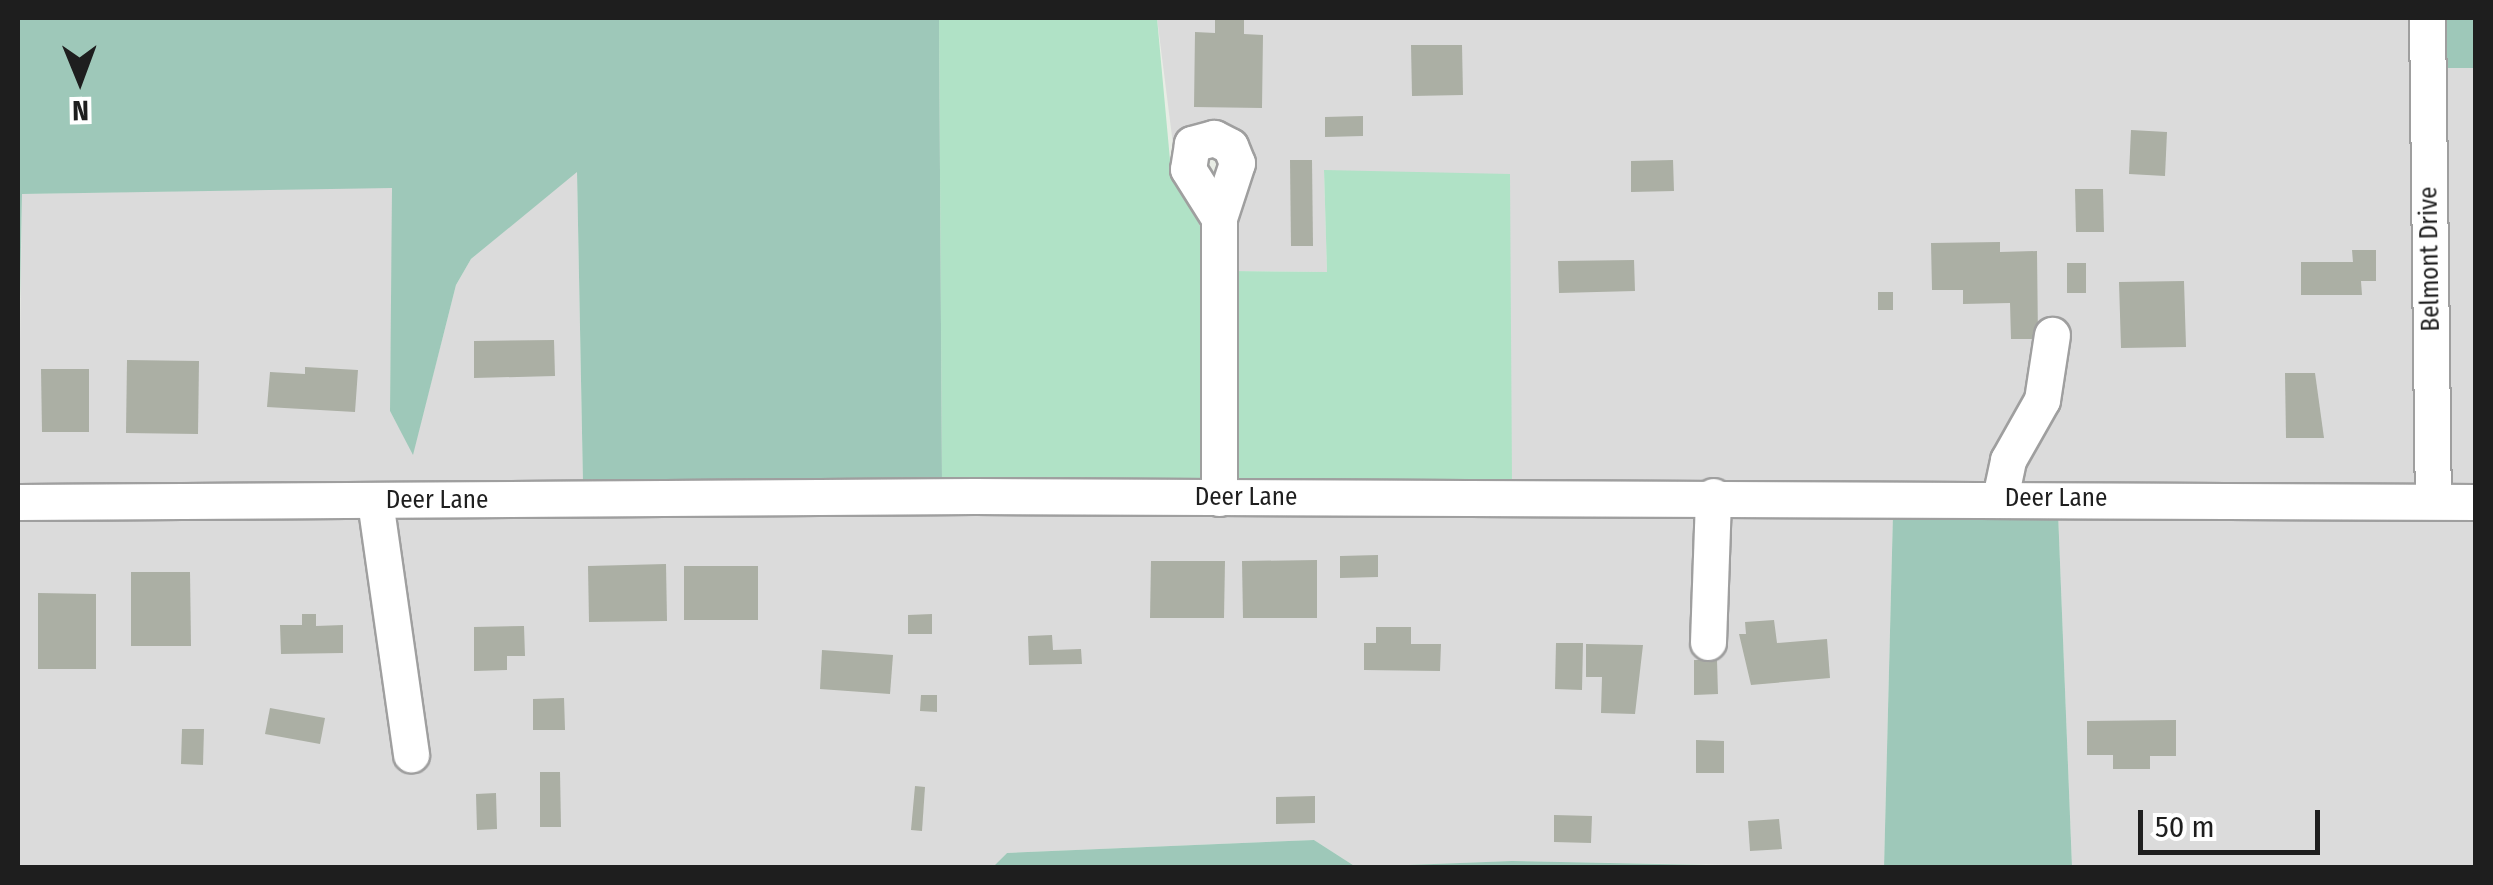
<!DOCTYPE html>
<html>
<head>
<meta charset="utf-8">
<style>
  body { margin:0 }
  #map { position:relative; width:2493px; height:885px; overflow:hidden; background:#e8ede5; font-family:"Fira Sans Condensed",sans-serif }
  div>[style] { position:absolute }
  .residential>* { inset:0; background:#dbdbdb }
  .grass>* { inset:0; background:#b0e2c6 }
  .forest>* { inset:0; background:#9ec8b9 }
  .building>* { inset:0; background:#abafa4 }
  .roads { filter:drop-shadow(2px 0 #9f9f9f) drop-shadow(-2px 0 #9f9f9f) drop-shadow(0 2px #9f9f9f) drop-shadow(0 -2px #9f9f9f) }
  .minor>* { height:35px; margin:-17.5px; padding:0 17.5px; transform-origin:17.5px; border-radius:17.5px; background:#fff }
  span { translate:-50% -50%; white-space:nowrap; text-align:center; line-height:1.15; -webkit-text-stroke:8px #fff; paint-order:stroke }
  .street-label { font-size:25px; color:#1e1e1e }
  .frame { position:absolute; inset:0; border:20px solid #1e1e1e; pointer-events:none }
  .north { position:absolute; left:30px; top:30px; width:100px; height:100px; -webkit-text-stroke:8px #fff; paint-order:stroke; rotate:179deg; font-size:28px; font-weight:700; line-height:40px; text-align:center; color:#1e1e1e }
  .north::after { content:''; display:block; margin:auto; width:35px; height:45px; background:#1e1e1e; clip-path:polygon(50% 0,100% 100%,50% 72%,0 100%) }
  .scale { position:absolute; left:2138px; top:810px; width:182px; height:45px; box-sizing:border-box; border:5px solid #1e1e1e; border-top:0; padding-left:12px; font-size:30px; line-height:35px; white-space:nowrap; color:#1e1e1e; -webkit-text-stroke:8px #fff; paint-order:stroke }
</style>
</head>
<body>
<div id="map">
  <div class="residential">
    <i style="clip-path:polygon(1157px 18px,2414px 18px,2420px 487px,2015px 484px,2062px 370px,2065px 322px,2041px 319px,2038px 364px,1990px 484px,1512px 483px,1324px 171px,1327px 272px,1232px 271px,1235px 133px,1177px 176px)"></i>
    <i style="clip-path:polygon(2440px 68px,2475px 68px,2475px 487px,2445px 487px)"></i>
    <i style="clip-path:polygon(577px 171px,583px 484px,18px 487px,22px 194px,393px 187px,390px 411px,413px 453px,456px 285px,471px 259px)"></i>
    <i style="clip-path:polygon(1700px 510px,1696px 655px,1720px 657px,1725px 510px,1893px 513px,1884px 868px,1512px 861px,1356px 867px,1314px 840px,1007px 853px,993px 868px,18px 867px,18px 516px,365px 515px,401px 770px,425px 765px,390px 515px)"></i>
    <i style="clip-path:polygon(2058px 513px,2475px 516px,2475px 867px,2072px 867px)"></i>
  </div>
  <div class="grass">
    <i style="clip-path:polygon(939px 18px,1157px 18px,1170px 160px,1205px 237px,1207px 483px,942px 481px)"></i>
    <i style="clip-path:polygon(1324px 170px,1510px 174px,1512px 483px,1231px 484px,1232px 271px,1327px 272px)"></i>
  </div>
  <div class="forest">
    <i style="clip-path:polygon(18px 18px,939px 18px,942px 481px,583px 484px,577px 172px,471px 259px,456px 285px,413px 455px,390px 411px,392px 188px,22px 194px,18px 405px)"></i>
    <i style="clip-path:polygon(2439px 18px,2475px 18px,2475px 68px,2440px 68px)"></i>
    <i style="clip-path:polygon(2058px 512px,2072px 867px,1884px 868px,1893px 513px)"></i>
    <i style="clip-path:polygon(1314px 840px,1356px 867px,1512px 861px,1806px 867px,993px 867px,1007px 853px)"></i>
  </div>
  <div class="building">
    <i style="clip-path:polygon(1215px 18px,1244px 18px,1244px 34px,1263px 35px,1262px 108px,1194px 107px,1195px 32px,1215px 33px)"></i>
    <i style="clip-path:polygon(1411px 45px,1462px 45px,1463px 95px,1412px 96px)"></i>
    <i style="clip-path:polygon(1363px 116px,1363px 136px,1325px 137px,1325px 117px)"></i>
    <i style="clip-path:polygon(2131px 130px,2167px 132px,2165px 176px,2129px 174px)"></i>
    <i style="clip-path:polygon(1290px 160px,1312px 160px,1313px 246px,1291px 246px)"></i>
    <i style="clip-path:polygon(1673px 160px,1674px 191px,1631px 192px,1631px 161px)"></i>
    <i style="clip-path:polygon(2075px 189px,2103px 189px,2104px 232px,2076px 232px)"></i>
    <i style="clip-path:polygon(2000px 242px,2000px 252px,2037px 251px,2038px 339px,2011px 339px,2010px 303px,1963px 304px,1963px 290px,1932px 290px,1931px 243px)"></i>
    <i style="clip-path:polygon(2352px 250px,2376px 250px,2376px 281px,2361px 281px,2362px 295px,2301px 295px,2301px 262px,2353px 262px)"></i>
    <i style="clip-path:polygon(1634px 260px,1635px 291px,1559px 293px,1558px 261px)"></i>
    <i style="clip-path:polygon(2067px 263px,2086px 263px,2086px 293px,2067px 293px)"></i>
    <i style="clip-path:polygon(2184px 281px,2186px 347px,2121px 348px,2119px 282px)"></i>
    <i style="clip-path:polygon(1878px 292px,1893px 292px,1893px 310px,1878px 310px)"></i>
    <i style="clip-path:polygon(554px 340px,555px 376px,474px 378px,474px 341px)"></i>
    <i style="clip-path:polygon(127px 360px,199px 361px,198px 434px,126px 433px)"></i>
    <i style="clip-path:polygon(305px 367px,358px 370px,355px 412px,267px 407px,270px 372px,305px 374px)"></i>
    <i style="clip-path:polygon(41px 369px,89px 369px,89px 432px,42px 432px)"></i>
    <i style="clip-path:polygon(2285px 373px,2315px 373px,2324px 438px,2286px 438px)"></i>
    <i style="clip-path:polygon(1378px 555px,1378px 577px,1340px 578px,1340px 556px)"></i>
    <i style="clip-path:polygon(1317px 560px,1317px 618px,1243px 618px,1242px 561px)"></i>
    <i style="clip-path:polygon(1151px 561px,1225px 561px,1224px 618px,1150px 618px)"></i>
    <i style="clip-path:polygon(666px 564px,667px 621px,589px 622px,588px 566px)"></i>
    <i style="clip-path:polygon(684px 566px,758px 566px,758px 620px,684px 620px)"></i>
    <i style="clip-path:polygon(131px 572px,190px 572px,191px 646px,131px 646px)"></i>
    <i style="clip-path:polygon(38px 593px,96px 594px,96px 669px,38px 669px)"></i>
    <i style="clip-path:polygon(302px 614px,316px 614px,316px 626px,343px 625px,343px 653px,281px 654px,280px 625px,302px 625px)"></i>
    <i style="clip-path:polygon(932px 614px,932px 634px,908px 634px,908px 615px)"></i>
    <i style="clip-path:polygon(1774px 620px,1777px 643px,1827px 639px,1830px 678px,1751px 685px,1739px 634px,1746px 634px,1745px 622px)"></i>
    <i style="clip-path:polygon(524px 626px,525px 656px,507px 656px,507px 670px,474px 671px,474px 627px)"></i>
    <i style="clip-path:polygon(1376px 627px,1411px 627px,1411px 644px,1441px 644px,1440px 671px,1364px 670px,1364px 643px,1376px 643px)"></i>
    <i style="clip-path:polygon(1052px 635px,1053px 650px,1081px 649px,1082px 664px,1029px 665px,1028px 636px)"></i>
    <i style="clip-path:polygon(1556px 643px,1583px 643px,1582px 690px,1555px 689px)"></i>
    <i style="clip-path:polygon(1586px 644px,1643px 645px,1635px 714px,1601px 713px,1602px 677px,1586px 677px)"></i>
    <i style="clip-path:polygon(822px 650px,893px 655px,890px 694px,820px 689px)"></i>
    <i style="clip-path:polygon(1694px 660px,1717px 660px,1718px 694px,1694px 695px)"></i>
    <i style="clip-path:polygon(921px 695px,937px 695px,937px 712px,920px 711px)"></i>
    <i style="clip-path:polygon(564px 698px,565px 730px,533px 730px,533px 699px)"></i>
    <i style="clip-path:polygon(270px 708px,325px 718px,320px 744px,265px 734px)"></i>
    <i style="clip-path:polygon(2176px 720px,2176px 756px,2150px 756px,2150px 769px,2113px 769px,2113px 755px,2087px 755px,2087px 721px)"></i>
    <i style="clip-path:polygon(182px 729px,204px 729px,203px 765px,181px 764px)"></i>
    <i style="clip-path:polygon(1696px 740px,1724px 741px,1724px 773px,1696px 773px)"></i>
    <i style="clip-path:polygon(540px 772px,560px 772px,561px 827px,540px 827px)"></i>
    <i style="clip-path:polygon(915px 786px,925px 787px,922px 831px,911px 830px)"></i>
    <i style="clip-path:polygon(496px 793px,497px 829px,477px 830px,476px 794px)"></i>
    <i style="clip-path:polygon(1315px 796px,1315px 823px,1276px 824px,1276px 797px)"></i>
    <i style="clip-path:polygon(1554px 815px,1592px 816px,1591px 843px,1554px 842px)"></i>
    <i style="clip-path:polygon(1779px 819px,1782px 849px,1750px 851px,1748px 821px)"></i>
  </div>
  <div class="roads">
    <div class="minor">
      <i style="left:2427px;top:18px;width:483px;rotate:89.3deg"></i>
      <i style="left:1219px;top:498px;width:280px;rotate:-90deg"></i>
      <i style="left:1219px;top:218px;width:58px;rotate:-71.9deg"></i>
      <i style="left:1237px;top:163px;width:18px;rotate:-112deg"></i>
      <i style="left:1230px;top:146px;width:18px;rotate:-153deg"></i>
      <i style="left:1214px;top:138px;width:23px;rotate:165deg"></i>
      <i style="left:1192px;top:144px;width:25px;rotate:99deg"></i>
      <i style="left:1188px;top:169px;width:58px;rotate:57.7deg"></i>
      <i style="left:2000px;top:498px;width:39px;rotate:-78deg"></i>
      <i style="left:2008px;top:460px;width:69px;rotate:-60.5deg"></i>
      <i style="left:2042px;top:400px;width:66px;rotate:-81.3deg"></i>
      <i style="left:375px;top:501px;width:256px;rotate:81.9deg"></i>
      <i style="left:18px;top:502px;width:956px;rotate:-0.36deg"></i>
      <i style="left:974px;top:496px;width:1502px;rotate:0.23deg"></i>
      <i style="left:1708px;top:642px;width:146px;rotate:-88deg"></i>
    </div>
  </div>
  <div class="street-label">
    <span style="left:2430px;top:259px;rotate:-91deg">Belmont Drive</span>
    <span style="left:1246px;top:497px">Deer Lane</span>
    <span style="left:2056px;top:498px">Deer Lane</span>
    <span style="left:437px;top:500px">Deer Lane</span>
  </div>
  <div class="frame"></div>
  <div class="north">N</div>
  <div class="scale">50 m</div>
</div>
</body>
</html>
